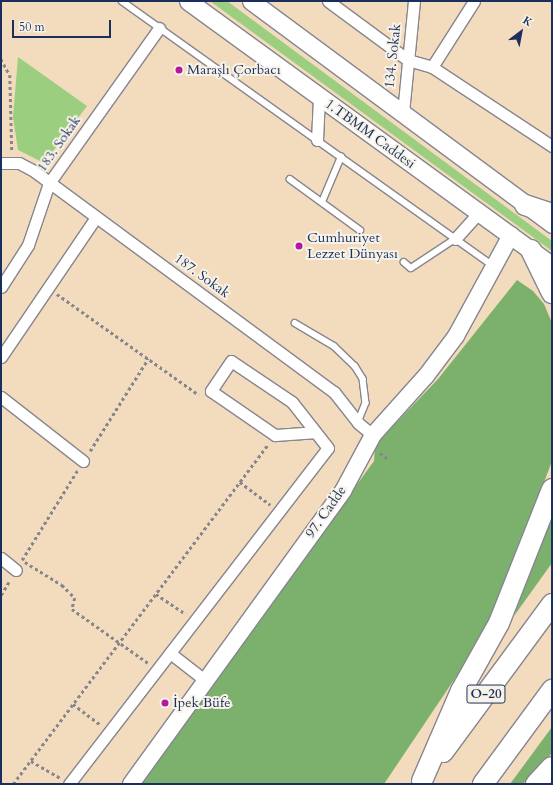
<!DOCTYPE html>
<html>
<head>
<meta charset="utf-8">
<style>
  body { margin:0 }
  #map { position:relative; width:553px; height:785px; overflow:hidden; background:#f3dbbe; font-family:Cardo,serif }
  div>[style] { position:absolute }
  .green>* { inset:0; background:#9bce7e }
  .forest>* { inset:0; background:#7cb16d }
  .path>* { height:2.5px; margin-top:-1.25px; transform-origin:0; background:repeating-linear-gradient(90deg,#87858e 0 3px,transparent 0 6px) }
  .roads { filter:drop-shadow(1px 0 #87858e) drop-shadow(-1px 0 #87858e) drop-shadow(0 1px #87858e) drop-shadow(0 -1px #87858e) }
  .lane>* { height:5.5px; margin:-2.75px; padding:0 2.75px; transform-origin:2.75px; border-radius:2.75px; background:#fff }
  .street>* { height:11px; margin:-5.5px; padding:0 5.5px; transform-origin:5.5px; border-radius:5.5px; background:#fff }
  .secondary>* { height:16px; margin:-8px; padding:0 8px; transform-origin:8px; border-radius:8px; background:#fff }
  .primary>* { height:17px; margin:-8.5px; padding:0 8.5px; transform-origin:8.5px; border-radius:8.5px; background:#fff }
  .highway>* { height:20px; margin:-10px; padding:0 10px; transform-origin:10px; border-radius:10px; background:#fff }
  .dots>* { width:11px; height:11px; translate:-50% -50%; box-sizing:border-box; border:2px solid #f7f3e8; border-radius:50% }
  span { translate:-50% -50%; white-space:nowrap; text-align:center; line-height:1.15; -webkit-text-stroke:4px #f7f3e8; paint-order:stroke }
  .shield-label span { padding:1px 3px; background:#f7f3e8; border:1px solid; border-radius:3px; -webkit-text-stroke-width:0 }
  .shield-label { font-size:13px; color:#1b2f5e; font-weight:700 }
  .street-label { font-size:14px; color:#1b2f5e }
  .poi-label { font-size:14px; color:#1b2f5e }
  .left { translate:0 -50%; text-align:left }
  .frame { position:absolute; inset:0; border:2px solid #1b2f5e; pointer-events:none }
  .north { position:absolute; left:501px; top:12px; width:40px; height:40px; -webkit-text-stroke:3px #f7f3e8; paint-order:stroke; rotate:32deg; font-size:11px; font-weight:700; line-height:16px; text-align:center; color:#1b2f5e }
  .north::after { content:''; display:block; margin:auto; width:14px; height:18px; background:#1b2f5e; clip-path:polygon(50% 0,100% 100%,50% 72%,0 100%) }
  .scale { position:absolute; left:12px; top:20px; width:99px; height:18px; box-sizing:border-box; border:2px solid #1b2f5e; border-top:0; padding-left:5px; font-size:12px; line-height:14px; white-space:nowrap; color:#1b2f5e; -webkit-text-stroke:3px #f7f3e8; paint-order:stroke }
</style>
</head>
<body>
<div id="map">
  <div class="green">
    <i style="clip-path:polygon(210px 1px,227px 1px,552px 241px,552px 251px)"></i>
    <i style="clip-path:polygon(18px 57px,87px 106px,44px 163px,18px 150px,13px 117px)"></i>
  </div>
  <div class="forest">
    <i style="clip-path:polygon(517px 280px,533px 291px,544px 304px,552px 323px,552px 461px,498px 605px,480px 641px,384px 784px,139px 784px,374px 461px,375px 445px,438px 379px)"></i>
    <i style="clip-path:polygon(552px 510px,552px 563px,514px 616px,548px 523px)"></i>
    <i style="clip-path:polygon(552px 727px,552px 753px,523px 784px,510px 784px)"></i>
  </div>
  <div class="path">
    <i style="left:1px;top:59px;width:18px;rotate:61deg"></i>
    <i style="left:10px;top:75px;width:76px;rotate:88.5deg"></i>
    <i style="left:57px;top:294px;width:174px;rotate:35.4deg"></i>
    <i style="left:90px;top:451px;width:109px;rotate:-57.8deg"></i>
    <i style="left:380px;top:453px;width:9px;rotate:36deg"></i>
    <i style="left:240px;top:482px;width:38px;rotate:37deg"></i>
    <i style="left:22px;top:560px;width:105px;rotate:-58.3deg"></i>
    <i style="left:25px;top:562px;width:44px;rotate:31.9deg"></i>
    <i style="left:62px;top:585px;width:18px;rotate:45deg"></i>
    <i style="left:75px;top:598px;width:11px;rotate:105deg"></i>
    <i style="left:72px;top:609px;width:93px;rotate:35.4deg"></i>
    <i style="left:156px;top:594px;width:36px;rotate:34deg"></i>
    <i style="left:1px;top:595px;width:17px;rotate:-59deg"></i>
    <i style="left:73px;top:704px;width:35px;rotate:37deg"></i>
    <i style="left:31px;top:761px;width:34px;rotate:30deg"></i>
    <i style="left:13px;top:784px;width:426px;rotate:-53.1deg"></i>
  </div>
  <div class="roads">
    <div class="lane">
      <i style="left:122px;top:1px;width:456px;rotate:35.5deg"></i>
      <i style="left:290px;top:179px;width:87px;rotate:36.1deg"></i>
      <i style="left:322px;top:202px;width:49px;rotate:-67.1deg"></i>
      <i style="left:404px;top:262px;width:9px;rotate:41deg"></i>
      <i style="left:411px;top:268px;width:53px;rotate:-33.4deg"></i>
      <i style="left:295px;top:323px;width:45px;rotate:30.5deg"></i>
      <i style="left:334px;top:346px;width:29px;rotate:44deg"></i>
      <i style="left:355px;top:366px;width:15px;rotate:58deg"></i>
      <i style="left:363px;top:379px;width:24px;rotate:83deg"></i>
      <i style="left:366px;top:403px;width:22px;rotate:112deg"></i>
    </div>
    <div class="street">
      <i style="left:328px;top:1px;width:99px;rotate:36.4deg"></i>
      <i style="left:408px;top:60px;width:25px;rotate:16deg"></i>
      <i style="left:432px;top:67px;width:144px;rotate:33.4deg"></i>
      <i style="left:432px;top:67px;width:78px;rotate:-57.5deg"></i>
      <i style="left:403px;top:113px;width:113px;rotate:-84.4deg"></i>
      <i style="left:317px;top:140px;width:43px;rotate:-87.3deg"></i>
      <i style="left:1px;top:163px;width:18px"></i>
      <i style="left:19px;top:163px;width:17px;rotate:28deg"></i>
      <i style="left:34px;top:171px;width:373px;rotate:36.4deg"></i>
      <i style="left:334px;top:392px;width:39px;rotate:52deg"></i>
      <i style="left:358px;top:423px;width:19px;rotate:39deg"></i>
      <i style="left:455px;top:239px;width:36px;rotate:-48deg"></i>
      <i style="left:1px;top:287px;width:50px;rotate:-57.3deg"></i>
      <i style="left:28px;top:245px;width:65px;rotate:-71.3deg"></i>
      <i style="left:49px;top:183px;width:190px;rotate:-54.6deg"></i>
      <i style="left:1px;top:357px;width:169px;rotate:-55.8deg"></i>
      <i style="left:1px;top:397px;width:104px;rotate:38deg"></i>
      <i style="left:1px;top:558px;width:19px;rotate:39deg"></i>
      <i style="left:170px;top:653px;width:46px;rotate:37.9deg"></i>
      <i style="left:69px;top:784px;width:424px;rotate:-52.4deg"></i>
      <i style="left:328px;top:448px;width:58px;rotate:-128deg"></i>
      <i style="left:292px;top:402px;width:73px;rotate:-146.1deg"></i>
      <i style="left:231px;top:361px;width:36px;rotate:124deg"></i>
      <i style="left:211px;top:391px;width:78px;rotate:34.5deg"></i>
      <i style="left:275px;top:435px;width:39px;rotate:-4deg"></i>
    </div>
    <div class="secondary">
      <i style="left:131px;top:784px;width:362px;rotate:-54.1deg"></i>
      <i style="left:343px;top:491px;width:64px;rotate:-61.8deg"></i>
      <i style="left:373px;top:435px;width:79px;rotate:-48.1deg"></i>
      <i style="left:426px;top:376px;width:50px;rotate:-53.1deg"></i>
      <i style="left:456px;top:336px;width:115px;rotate:-61.4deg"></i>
    </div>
    <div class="primary">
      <i style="left:188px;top:1px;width:450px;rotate:36deg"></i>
      <i style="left:251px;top:1px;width:375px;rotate:36.5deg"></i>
    </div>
    <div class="highway">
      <i style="left:525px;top:205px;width:28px;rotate:18deg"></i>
      <i style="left:531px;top:250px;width:48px;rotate:64deg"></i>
      <i style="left:443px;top:752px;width:184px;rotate:-53.6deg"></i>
      <i style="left:422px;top:781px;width:98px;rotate:-66.6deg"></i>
      <i style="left:461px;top:691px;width:78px;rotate:-60.8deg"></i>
      <i style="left:499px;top:623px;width:144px;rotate:-68.4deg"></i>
      <i style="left:483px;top:784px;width:117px;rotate:-53.7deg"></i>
      <i style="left:536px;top:784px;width:23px;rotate:-47deg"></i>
    </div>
  </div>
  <div class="dots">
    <i style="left:179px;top:70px;background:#b5179e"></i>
    <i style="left:299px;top:246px;background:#b5179e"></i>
    <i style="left:165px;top:703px;background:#b5179e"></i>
  </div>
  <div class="shield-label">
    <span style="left:486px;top:694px">O-20</span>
  </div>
  <div class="street-label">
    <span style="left:393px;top:56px;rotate:-84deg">134. Sokak</span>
    <span style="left:370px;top:134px;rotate:36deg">1.TBMM Caddesi</span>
    <span style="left:59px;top:144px;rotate:-55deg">183. Sokak</span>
    <span style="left:202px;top:276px;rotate:36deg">187. Sokak</span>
    <span style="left:326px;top:512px;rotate:-55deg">97. Cadde</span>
  </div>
  <div class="poi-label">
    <span class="left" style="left:187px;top:70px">Maraşlı Çorbacı</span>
    <span class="left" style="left:307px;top:246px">Cumhuriyet<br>Lezzet Dünyası</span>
    <span class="left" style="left:173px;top:703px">İpek Büfe</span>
  </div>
  <div class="frame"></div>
  <div class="north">K</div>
  <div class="scale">50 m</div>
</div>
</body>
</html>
